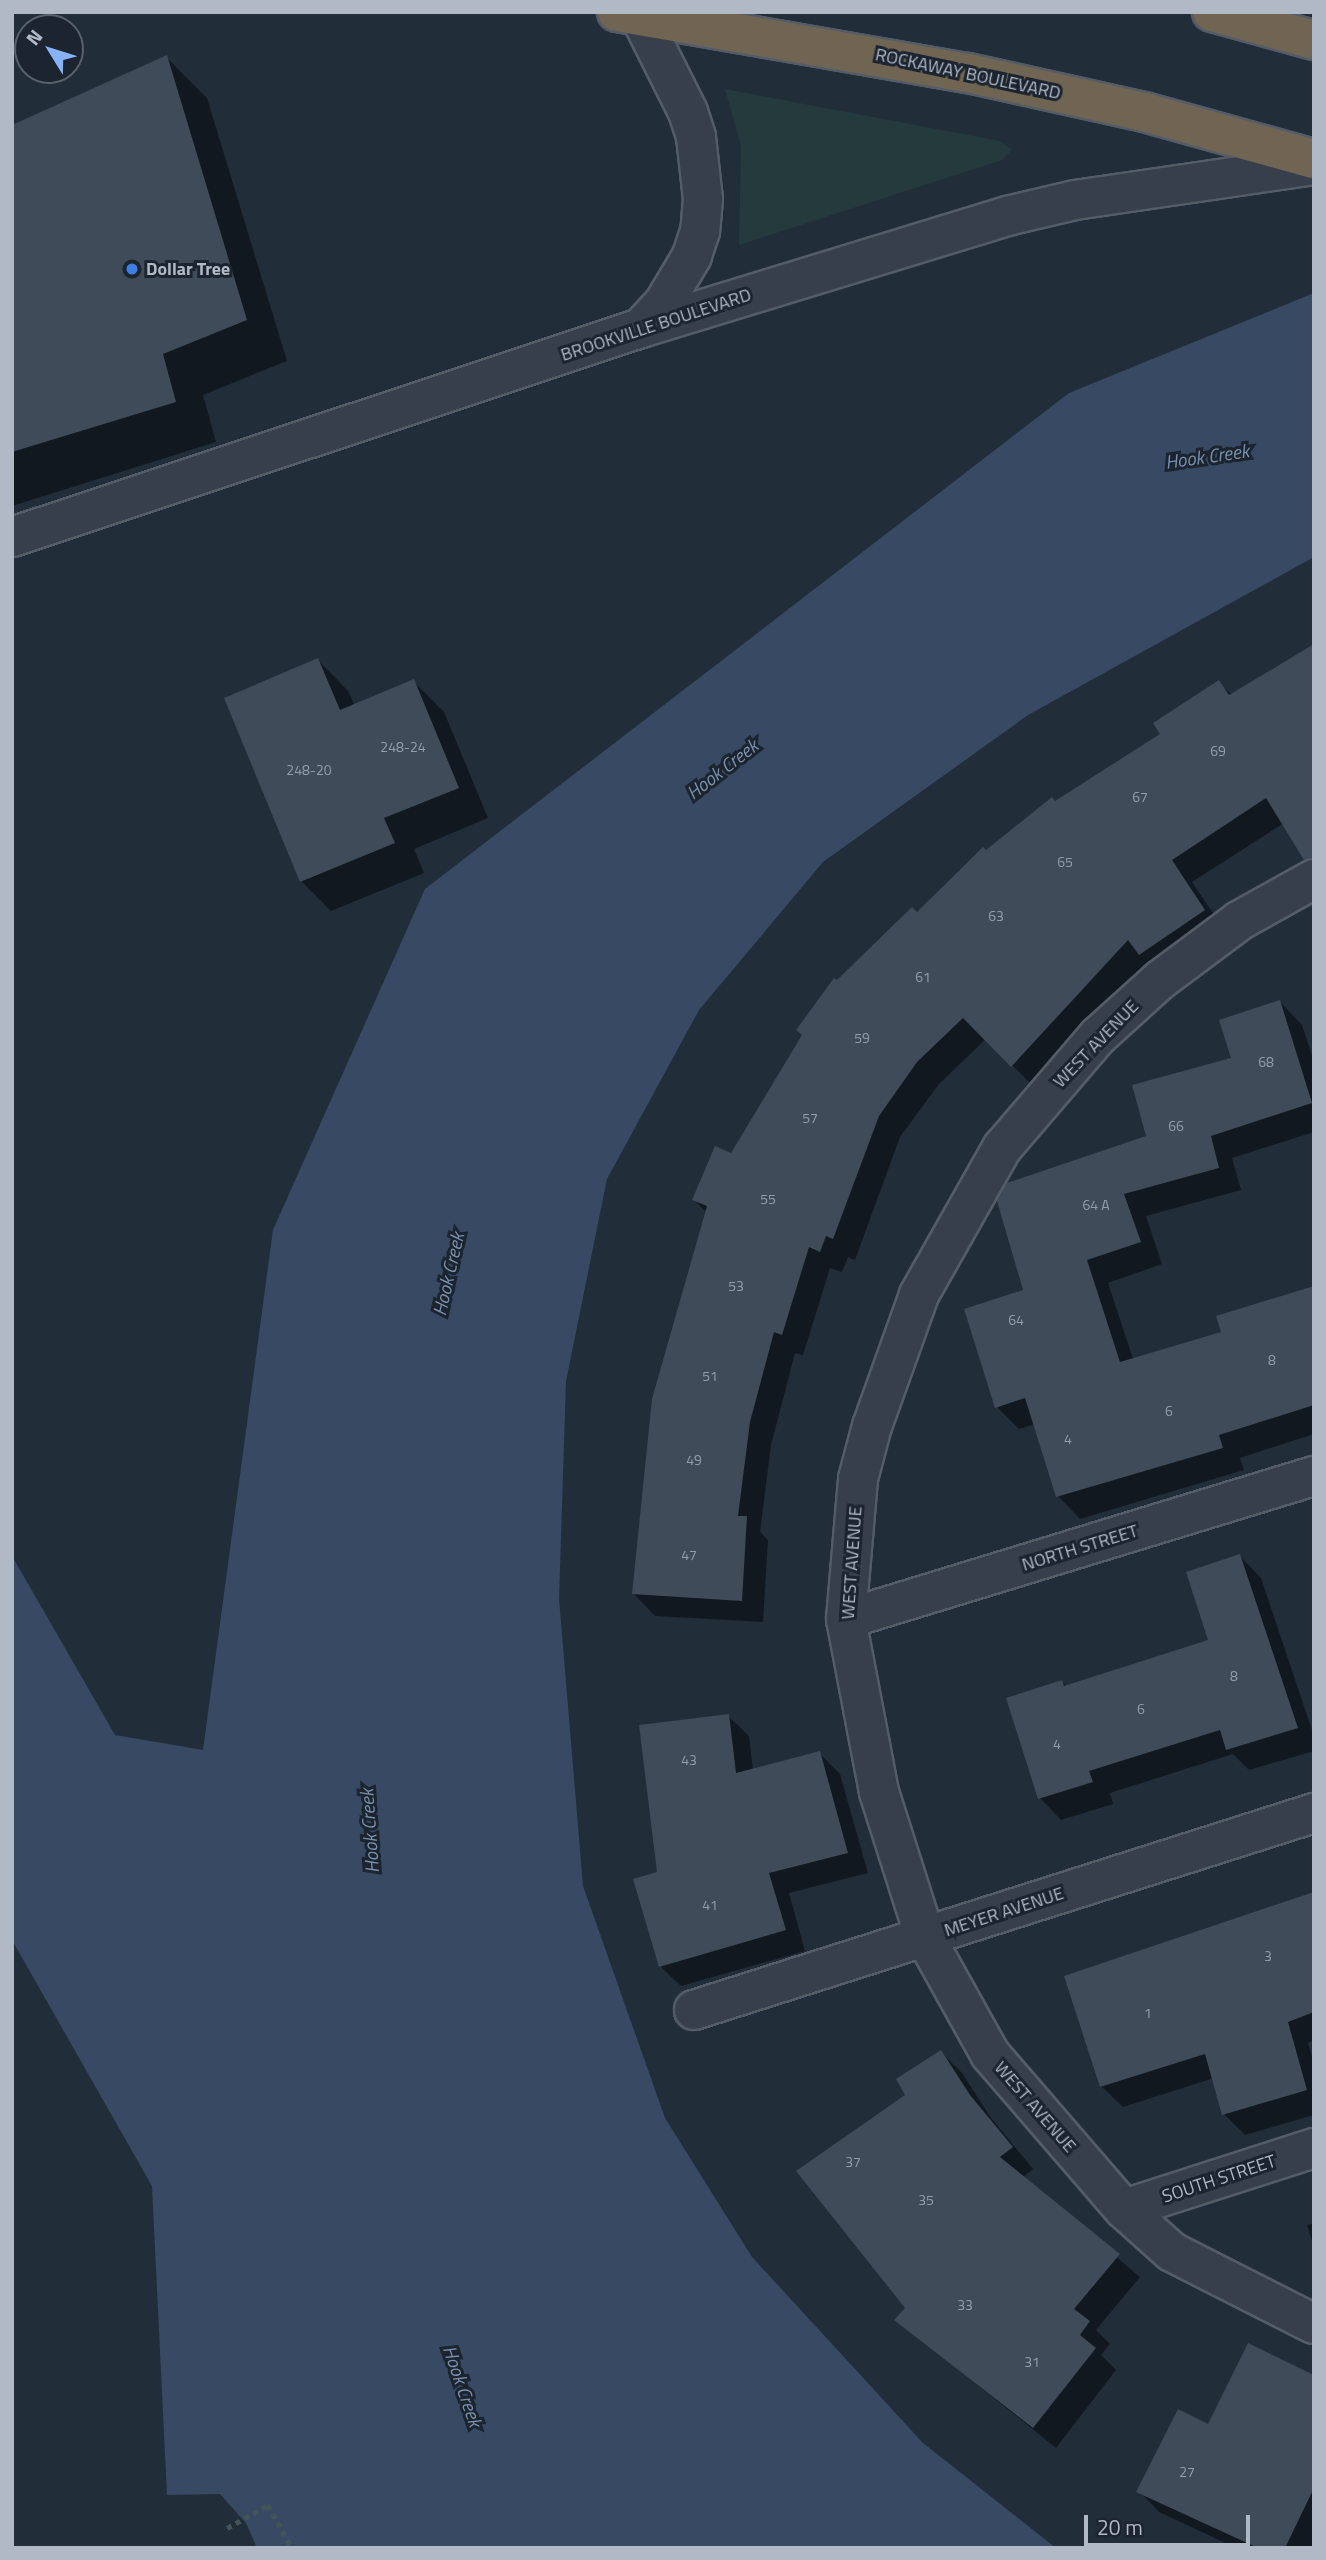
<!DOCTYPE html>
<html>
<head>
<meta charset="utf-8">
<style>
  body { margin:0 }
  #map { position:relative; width:1326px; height:2560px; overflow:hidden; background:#222d3a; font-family:"Titillium Web",sans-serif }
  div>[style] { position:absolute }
  .green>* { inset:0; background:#253a3c }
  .water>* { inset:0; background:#384a63 }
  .shadow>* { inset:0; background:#0007 }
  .building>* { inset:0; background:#3f4b59 }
  .path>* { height:4.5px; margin-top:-2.25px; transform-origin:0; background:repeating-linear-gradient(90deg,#425658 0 5px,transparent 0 10px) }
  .roads { filter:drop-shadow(2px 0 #545c68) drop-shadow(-2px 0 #545c68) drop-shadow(0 2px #545c68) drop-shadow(0 -2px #545c68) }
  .minor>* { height:38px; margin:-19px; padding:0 19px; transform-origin:19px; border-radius:19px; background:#363f4a }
  .highway>* { height:38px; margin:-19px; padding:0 19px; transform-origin:19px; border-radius:19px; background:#706453 }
  .dots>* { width:19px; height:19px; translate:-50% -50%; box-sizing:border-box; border:4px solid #1b242f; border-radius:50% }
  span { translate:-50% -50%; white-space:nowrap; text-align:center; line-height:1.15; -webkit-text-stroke:6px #1b242f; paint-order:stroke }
  .number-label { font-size:14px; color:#949eab }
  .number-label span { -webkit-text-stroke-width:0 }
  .street-label { font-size:18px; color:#b1b9c6 }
  .poi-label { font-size:18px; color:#b1b9c6; font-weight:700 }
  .left { translate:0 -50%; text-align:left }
  .water-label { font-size:19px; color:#7a90ad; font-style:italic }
  .frame { position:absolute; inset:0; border:14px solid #b1b9c6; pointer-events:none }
  .north { position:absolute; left:14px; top:14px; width:70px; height:70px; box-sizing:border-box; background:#1b242f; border:2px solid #57606b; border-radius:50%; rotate:308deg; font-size:19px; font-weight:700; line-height:28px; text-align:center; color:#b1b9c6 }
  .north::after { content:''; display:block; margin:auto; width:24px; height:32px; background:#87b3f5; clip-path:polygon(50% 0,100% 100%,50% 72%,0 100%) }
  .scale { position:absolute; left:1084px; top:2515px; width:166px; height:32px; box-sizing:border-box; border:4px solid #b1b9c6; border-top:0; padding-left:9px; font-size:21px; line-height:24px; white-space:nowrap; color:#b1b9c6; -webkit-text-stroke:5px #1b242f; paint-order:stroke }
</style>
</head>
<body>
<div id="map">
  <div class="green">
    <i style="clip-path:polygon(725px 89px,1000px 141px,1012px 150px,1002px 160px,739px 245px,741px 146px)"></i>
  </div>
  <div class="water">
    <i style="clip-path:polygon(1314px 293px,1314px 557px,1028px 715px,823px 862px,699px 1010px,607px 1179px,566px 1381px,559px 1599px,583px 1886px,665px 2118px,752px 2257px,923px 2443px,1056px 2548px,257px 2548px,246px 2523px,220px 2494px,167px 2495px,152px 2186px,12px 1940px,12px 1556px,115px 1735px,203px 1750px,273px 1230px,425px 889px,1069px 393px)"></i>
  </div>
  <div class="shadow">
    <i style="clip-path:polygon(166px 57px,207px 98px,287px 361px,203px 395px,216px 442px,12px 506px,12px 127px)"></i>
    <i style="clip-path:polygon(318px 660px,348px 691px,355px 706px,414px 682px,444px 712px,488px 818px,414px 849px,424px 873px,331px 911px,301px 881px)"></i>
    <i style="clip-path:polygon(1314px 666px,1314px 862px,1284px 823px,1192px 882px,1226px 932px,1162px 976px,1149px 963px,1034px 1087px,986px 1039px,939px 1084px,900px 1137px,855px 1260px,848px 1257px,842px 1272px,830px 1268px,803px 1355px,795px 1353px,771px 1445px,760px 1532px,768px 1540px,763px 1622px,655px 1616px,634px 1594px,707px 1213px,694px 1200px,732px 1155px,837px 982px,986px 852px,1162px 734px,1219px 683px,1232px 695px)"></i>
    <i style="clip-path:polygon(1280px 1002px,1302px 1025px,1314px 1062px,1314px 1132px,1232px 1158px,1241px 1190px,1146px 1216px,1162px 1264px,1108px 1283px,1133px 1359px,1314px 1359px,1314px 1434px,1240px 1458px,1244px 1470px,1080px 1519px,1058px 1496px,1035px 1424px,1019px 1429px,997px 1407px,1025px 1291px,1148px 1138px,1233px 1059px)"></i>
    <i style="clip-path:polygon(1240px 1556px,1261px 1578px,1314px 1736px,1314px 1751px,1249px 1770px,1233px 1754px,1110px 1793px,1113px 1804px,1061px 1820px,1040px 1798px,1062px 1682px,1067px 1687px,1210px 1642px)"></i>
    <i style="clip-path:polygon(728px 1716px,749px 1736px,753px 1770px,819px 1753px,840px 1774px,868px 1873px,789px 1893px,805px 1951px,681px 1986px,660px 1966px,659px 1873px)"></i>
    <i style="clip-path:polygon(1314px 1906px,1314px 2040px,1308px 2043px,1314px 2063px,1314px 2115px,1245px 2135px,1224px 2114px,1214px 2078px,1123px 2107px,1102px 2087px,1066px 1977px)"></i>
    <i style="clip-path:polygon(941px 2052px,962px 2073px,991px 2118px,1033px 2169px,1022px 2178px,1140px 2277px,1096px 2330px,1110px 2344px,1101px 2355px,1116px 2370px,1056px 2448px,897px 2320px,907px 2309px,908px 2095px)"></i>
    <i style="clip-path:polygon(1314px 2223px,1314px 2247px,1307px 2225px)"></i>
    <i style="clip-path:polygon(1314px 2381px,1314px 2548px,1236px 2548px,1159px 2512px,1139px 2491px,1209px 2426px)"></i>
  </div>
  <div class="building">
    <i style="clip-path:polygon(167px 55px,247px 320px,163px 354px,176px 402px,12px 452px,12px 125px)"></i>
    <i style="clip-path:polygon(1314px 644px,1314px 857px,1304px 860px,1266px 798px,1172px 860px,1205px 910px,1139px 955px,1128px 940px,1011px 1067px,963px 1018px,917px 1062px,879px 1116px,833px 1239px,826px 1236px,820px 1252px,809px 1247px,782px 1335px,774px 1332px,750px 1422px,738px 1516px,747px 1516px,742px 1601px,632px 1594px,652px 1399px,707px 1206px,692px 1200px,715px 1146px,731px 1153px,802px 1035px,796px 1030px,834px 978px,837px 980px,912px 907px,917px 912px,983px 847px,986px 850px,1052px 797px,1055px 801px,1160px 734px,1153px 723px,1219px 680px,1229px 695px)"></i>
    <i style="clip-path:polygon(318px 658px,340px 710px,414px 679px,459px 788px,384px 818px,395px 843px,300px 882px,224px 698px)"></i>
    <i style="clip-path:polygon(1280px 1000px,1312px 1103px,1211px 1136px,1219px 1168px,1124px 1194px,1141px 1242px,1087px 1260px,1120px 1362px,1221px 1332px,1216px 1316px,1314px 1286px,1314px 1405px,1219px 1435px,1223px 1448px,1056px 1497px,1025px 1398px,995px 1408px,964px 1309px,1023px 1290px,997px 1201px,1007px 1183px,1146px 1136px,1132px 1085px,1231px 1058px,1219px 1020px)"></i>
    <i style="clip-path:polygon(1240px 1554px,1298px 1728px,1226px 1750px,1220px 1730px,1089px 1771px,1093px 1782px,1038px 1799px,1006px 1698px,1062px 1680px,1064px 1686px,1208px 1640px,1186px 1572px)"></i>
    <i style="clip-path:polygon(729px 1714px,736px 1773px,820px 1751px,848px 1853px,769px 1873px,786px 1930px,659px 1967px,633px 1879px,657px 1872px,639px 1725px)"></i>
    <i style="clip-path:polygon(1314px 1892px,1314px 2012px,1288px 2022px,1307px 2090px,1222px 2115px,1205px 2054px,1100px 2087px,1064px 1976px)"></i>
    <i style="clip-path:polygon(941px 2050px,970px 2095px,1013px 2147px,1000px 2157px,1120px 2254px,1074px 2309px,1090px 2321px,1080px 2335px,1096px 2348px,1033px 2428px,894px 2320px,905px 2308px,796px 2171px,905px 2095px,896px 2079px)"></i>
    <i style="clip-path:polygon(1248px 2343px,1314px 2375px,1314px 2488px,1285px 2548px,1258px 2548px,1136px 2492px,1178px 2409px,1208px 2424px)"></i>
  </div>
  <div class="path">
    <i style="left:227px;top:2528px;width:47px;rotate:-29.3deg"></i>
    <i style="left:268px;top:2505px;width:49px;rotate:60.8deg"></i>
  </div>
  <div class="roads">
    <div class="minor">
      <i style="left:640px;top:16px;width:107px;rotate:63.4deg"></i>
      <i style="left:688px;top:112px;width:26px;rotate:72deg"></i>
      <i style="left:696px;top:137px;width:62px;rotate:83.6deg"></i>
      <i style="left:703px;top:199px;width:32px;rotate:95deg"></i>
      <i style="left:700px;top:231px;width:26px;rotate:108deg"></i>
      <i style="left:692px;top:256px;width:55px;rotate:120.8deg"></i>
      <i style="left:664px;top:303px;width:34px;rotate:133deg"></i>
      <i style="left:12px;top:537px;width:663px;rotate:-18.38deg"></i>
      <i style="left:641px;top:328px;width:383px;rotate:-17deg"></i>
      <i style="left:1007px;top:216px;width:70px;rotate:-13.2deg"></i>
      <i style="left:1075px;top:200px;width:242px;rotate:-8.3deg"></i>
      <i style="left:1314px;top:879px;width:86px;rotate:150.8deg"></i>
      <i style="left:1239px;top:921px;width:99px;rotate:143.2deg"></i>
      <i style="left:1160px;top:980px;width:84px;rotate:137.9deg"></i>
      <i style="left:1098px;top:1036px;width:148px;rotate:130.6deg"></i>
      <i style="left:1002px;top:1148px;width:169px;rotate:119.5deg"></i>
      <i style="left:919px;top:1295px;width:139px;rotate:109.7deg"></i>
      <i style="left:872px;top:1426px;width:55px;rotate:104.8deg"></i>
      <i style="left:858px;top:1479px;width:141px;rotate:94.9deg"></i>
      <i style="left:846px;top:1619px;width:176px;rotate:79.2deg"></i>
      <i style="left:879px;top:1792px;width:152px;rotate:72.4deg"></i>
      <i style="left:925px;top:1937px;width:134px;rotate:60.9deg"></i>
      <i style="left:990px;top:2054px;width:205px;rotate:49.2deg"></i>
      <i style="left:1124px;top:2209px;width:64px;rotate:41.9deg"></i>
      <i style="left:1172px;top:2252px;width:159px;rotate:26.9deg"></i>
      <i style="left:846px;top:1619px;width:489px;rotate:-17deg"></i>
      <i style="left:694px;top:2010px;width:651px;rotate:-17.63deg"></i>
      <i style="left:1124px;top:2209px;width:200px;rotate:-17.8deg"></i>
    </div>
    <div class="highway">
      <i style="left:617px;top:12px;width:356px;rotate:9.9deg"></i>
      <i style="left:968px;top:73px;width:180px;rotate:12.5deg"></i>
      <i style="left:1144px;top:112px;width:176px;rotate:15.5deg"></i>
      <i style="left:1212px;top:12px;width:106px;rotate:15.4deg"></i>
    </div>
  </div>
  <div class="dots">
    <i style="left:132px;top:269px;background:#3f7fe0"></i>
  </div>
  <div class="number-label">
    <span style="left:403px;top:747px">248-24</span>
    <span style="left:1218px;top:751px">69</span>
    <span style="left:309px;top:770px">248-20</span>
    <span style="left:1140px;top:797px">67</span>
    <span style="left:1065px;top:862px">65</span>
    <span style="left:996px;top:916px">63</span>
    <span style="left:923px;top:977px">61</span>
    <span style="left:862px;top:1038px">59</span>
    <span style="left:1266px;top:1062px">68</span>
    <span style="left:810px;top:1118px">57</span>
    <span style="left:1176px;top:1126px">66</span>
    <span style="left:768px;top:1199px">55</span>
    <span style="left:1096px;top:1205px">64 A</span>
    <span style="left:736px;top:1286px">53</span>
    <span style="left:1016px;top:1320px">64</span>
    <span style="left:1272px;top:1360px">8</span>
    <span style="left:710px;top:1376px">51</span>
    <span style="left:1169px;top:1411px">6</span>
    <span style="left:1068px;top:1439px">4</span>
    <span style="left:694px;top:1460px">49</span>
    <span style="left:689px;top:1555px">47</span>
    <span style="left:1234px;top:1676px">8</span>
    <span style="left:1141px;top:1709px">6</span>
    <span style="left:1057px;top:1744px">4</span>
    <span style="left:689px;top:1760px">43</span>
    <span style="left:710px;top:1905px">41</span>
    <span style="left:1268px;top:1956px">3</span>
    <span style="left:1148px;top:2013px">1</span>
    <span style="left:853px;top:2162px">37</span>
    <span style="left:926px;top:2200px">35</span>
    <span style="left:965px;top:2305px">33</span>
    <span style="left:1032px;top:2362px">31</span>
    <span style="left:1187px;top:2472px">27</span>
  </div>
  <div class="street-label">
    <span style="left:968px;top:74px;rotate:12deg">ROCKAWAY BOULEVARD</span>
    <span style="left:656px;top:325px;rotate:-18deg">BROOKVILLE BOULEVARD</span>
    <span style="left:1096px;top:1044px;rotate:-46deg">WEST AVENUE</span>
    <span style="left:1080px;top:1548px;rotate:-17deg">NORTH STREET</span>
    <span style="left:852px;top:1563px;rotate:-86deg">WEST AVENUE</span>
    <span style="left:1004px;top:1912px;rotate:-18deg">MEYER AVENUE</span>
    <span style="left:1035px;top:2107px;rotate:49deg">WEST AVENUE</span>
    <span style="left:1219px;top:2179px;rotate:-18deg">SOUTH STREET</span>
  </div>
  <div class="poi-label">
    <span class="left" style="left:146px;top:269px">Dollar Tree</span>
  </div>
  <div class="water-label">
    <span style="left:1207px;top:456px;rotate:-8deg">Hook Creek</span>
    <span style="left:722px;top:769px;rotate:-38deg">Hook Creek</span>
    <span style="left:448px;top:1274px;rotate:-77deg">Hook Creek</span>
    <span style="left:369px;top:1831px;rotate:-94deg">Hook Creek</span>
    <span style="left:463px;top:2386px;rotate:71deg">Hook Creek</span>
  </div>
  <div class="frame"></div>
  <div class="north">N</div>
  <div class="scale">20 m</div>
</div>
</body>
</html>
